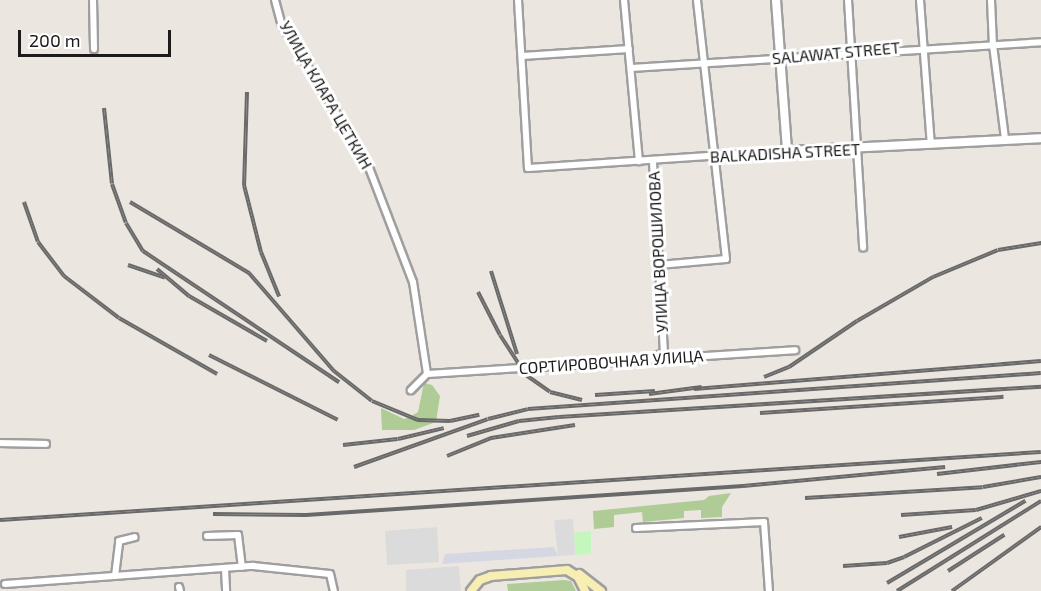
<!DOCTYPE html>
<html>
<head>
<meta charset="utf-8">
<style>
  body { margin:0 }
  #map { position:relative; width:1041px; height:591px; overflow:hidden; background:#ece6e0; font-family:"Exo 2",sans-serif }
  div>[style] { position:absolute }
  .forest>* { inset:0; background:#afcb96 }
  .park>* { inset:0; background:#c3f7bd }
  .parking>* { inset:0; background:#dbdbdb }
  .plaza>* { inset:0; background:#d5d7e2 }
  .roads { filter:drop-shadow(2px 0 #9f9f9f) drop-shadow(-2px 0 #9f9f9f) drop-shadow(0 2px #9f9f9f) drop-shadow(0 -2px #9f9f9f) }
  .minor>* { height:6px; margin:-3px; padding:0 3px; transform-origin:3px; border-radius:3px; background:#fff }
  .tertiary>* { height:8px; margin:-4px; padding:0 4px; transform-origin:4px; border-radius:4px; background:#fff }
  .secondary>* { height:8px; margin:-4px; padding:0 4px; transform-origin:4px; border-radius:4px; background:#f7eeb4 }
  .rail>* { height:4px; margin-top:-2px; transform-origin:0; background:repeating-linear-gradient(90deg,#fff 0 4.5px,#696969 0 9px); box-sizing:border-box; border-block:2px solid #696969 }
  span { translate:-50% -50%; white-space:nowrap; text-align:center; line-height:1.15; -webkit-text-stroke:6px #fff; paint-order:stroke }
  .street-label { font-size:16px; color:#1b1b1b }
  .scale { position:absolute; left:18px; top:30px; width:153px; height:27px; box-sizing:border-box; border:3px solid #1b1b1b; border-top:0; padding-left:8px; font-size:18px; line-height:21px; white-space:nowrap; color:#1b1b1b; -webkit-text-stroke:4px #fff; paint-order:stroke }
</style>
</head>
<body>
<div id="map">
  <div class="forest">
    <i style="clip-path:polygon(424px 383px,432px 385px,440px 396px,436px 422px,414px 430px,382px 430px,381px 408px,404px 419px,410px 417px,418px 412px)"></i>
    <i style="clip-path:polygon(731px 493px,722px 507px,722px 517px,701px 518px,701px 510px,684px 511px,684px 518px,643px 522px,642px 512px,614px 515px,614px 527px,594px 529px,593px 511px,704px 500px,709px 496px)"></i>
    <i style="clip-path:polygon(564px 580px,571px 581px,576px 591px,508px 591px,507px 584px)"></i>
  </div>
  <div class="park">
    <i style="clip-path:polygon(591px 531px,591px 554px,575px 555px,574px 533px)"></i>
  </div>
  <div class="parking">
    <i style="clip-path:polygon(573px 519px,575px 555px,558px 556px,554px 520px)"></i>
    <i style="clip-path:polygon(437px 527px,439px 562px,387px 565px,385px 531px)"></i>
    <i style="clip-path:polygon(459px 566px,461px 591px,406px 591px,406px 570px)"></i>
  </div>
  <div class="plaza">
    <i style="clip-path:polygon(554px 547px,558px 556px,442px 564px,445px 554px)"></i>
  </div>
  <div class="roads">
    <div class="minor">
      <i style="left:93px;top:0;width:49px;rotate:88.8deg"></i>
      <i style="left:275px;top:0;width:24px;rotate:75deg"></i>
      <i style="left:281px;top:23px;width:167px;rotate:58.5deg"></i>
      <i style="left:368px;top:165px;width:125px;rotate:69deg"></i>
      <i style="left:413px;top:282px;width:93px;rotate:81.3deg"></i>
      <i style="left:427px;top:374px;width:23px;rotate:135deg"></i>
      <i style="left:518px;top:0;width:168px;rotate:86.6deg"></i>
      <i style="left:528px;top:168px;width:260px;rotate:-3.8deg"></i>
      <i style="left:624px;top:0;width:162px;rotate:84.7deg"></i>
      <i style="left:848px;top:0;width:248px;rotate:86.5deg"></i>
      <i style="left:920px;top:0;width:145px;rotate:85.7deg"></i>
      <i style="left:991px;top:0;width:45px;rotate:87.5deg"></i>
      <i style="left:993px;top:45px;width:95px;rotate:82.7deg"></i>
      <i style="left:522px;top:56px;width:107px;rotate:-3.7deg"></i>
      <i style="left:631px;top:68px;width:411px;rotate:-3.6deg"></i>
      <i style="left:659px;top:265px;width:67px;rotate:-5.1deg"></i>
      <i style="left:726px;top:259px;width:261px;rotate:-96.4deg"></i>
      <i style="left:650px;top:358px;width:15px;rotate:-20deg"></i>
      <i style="left:664px;top:353px;width:192px;rotate:-93.3deg"></i>
      <i style="left:427px;top:374px;width:369px;rotate:-3.7deg"></i>
      <i style="left:0;top:443px;width:46px;rotate:1.2deg"></i>
      <i style="left:636px;top:528px;width:128px;rotate:-2.7deg"></i>
      <i style="left:764px;top:522px;width:69px;rotate:85.9deg"></i>
      <i style="left:207px;top:536px;width:31px;rotate:-2deg"></i>
      <i style="left:238px;top:535px;width:32px;rotate:83deg"></i>
      <i style="left:225px;top:569px;width:22px;rotate:87deg"></i>
      <i style="left:115px;top:576px;width:35px;rotate:-83deg"></i>
      <i style="left:119px;top:541px;width:16px;rotate:-14deg"></i>
      <i style="left:5px;top:584px;width:249px;rotate:-4.2deg"></i>
      <i style="left:253px;top:566px;width:77px;rotate:5.9deg"></i>
      <i style="left:330px;top:574px;width:17px;rotate:77deg"></i>
      <i style="left:179px;top:587px;width:4px;rotate:76deg"></i>
    </div>
    <div class="tertiary">
      <i style="left:776px;top:0;width:151px;rotate:85.8deg"></i>
      <i style="left:787px;top:151px;width:254px;rotate:-2.9deg"></i>
    </div>
    <div class="secondary">
      <i style="left:579px;top:574px;width:28px;rotate:38deg"></i>
      <i style="left:471px;top:591px;width:14px;rotate:-51deg"></i>
      <i style="left:480px;top:580px;width:12px;rotate:-20deg"></i>
      <i style="left:491px;top:576px;width:76px;rotate:-4.5deg"></i>
      <i style="left:567px;top:570px;width:13px;rotate:32deg"></i>
      <i style="left:578px;top:577px;width:16px;rotate:63deg"></i>
    </div>
  </div>
  <div class="rail">
    <i style="left:247px;top:92px;width:93px;rotate:91.8deg"></i>
    <i style="left:244px;top:185px;width:69px;rotate:75.8deg"></i>
    <i style="left:261px;top:252px;width:48px;rotate:67.8deg"></i>
    <i style="left:104px;top:108px;width:76px;rotate:84deg"></i>
    <i style="left:112px;top:184px;width:41px;rotate:70.3deg"></i>
    <i style="left:126px;top:223px;width:33px;rotate:59deg"></i>
    <i style="left:143px;top:251px;width:236px;rotate:33.8deg"></i>
    <i style="left:24px;top:202px;width:42px;rotate:70.7deg"></i>
    <i style="left:38px;top:242px;width:43px;rotate:52.6deg"></i>
    <i style="left:64px;top:276px;width:69px;rotate:37.4deg"></i>
    <i style="left:119px;top:318px;width:113px;rotate:29.7deg"></i>
    <i style="left:130px;top:202px;width:139px;rotate:30.8deg"></i>
    <i style="left:249px;top:273px;width:130px;rotate:49.1deg"></i>
    <i style="left:334px;top:371px;width:48px;rotate:38.3deg"></i>
    <i style="left:372px;top:401px;width:50px;rotate:22.4deg"></i>
    <i style="left:418px;top:420px;width:32px;rotate:2deg"></i>
    <i style="left:450px;top:421px;width:30px;rotate:-12deg"></i>
    <i style="left:128px;top:265px;width:39px;rotate:19deg"></i>
    <i style="left:157px;top:269px;width:42px;rotate:40.2deg"></i>
    <i style="left:189px;top:296px;width:90px;rotate:30deg"></i>
    <i style="left:491px;top:271px;width:87px;rotate:72.6deg"></i>
    <i style="left:478px;top:292px;width:48px;rotate:62.9deg"></i>
    <i style="left:500px;top:335px;width:48px;rotate:57deg"></i>
    <i style="left:526px;top:375px;width:29px;rotate:35deg"></i>
    <i style="left:550px;top:392px;width:33px;rotate:14deg"></i>
    <i style="left:209px;top:355px;width:144px;rotate:26.7deg"></i>
    <i style="left:764px;top:377px;width:27px;rotate:-22deg"></i>
    <i style="left:789px;top:367px;width:82px;rotate:-34.1deg"></i>
    <i style="left:857px;top:321px;width:88px;rotate:-30.1deg"></i>
    <i style="left:933px;top:277px;width:70px;rotate:-22.6deg"></i>
    <i style="left:998px;top:250px;width:44px;rotate:-9.2deg"></i>
    <i style="left:694px;top:389px;width:348px;rotate:-4.6deg"></i>
    <i style="left:649px;top:394px;width:53px;rotate:-7.5deg"></i>
    <i style="left:595px;top:395px;width:60px;rotate:-3.8deg"></i>
    <i style="left:760px;top:413px;width:244px;rotate:-3.8deg"></i>
    <i style="left:467px;top:436px;width:54px;rotate:-16.1deg"></i>
    <i style="left:519px;top:421px;width:40px;rotate:-5.7deg"></i>
    <i style="left:559px;top:417px;width:483px;rotate:-3.6deg"></i>
    <i style="left:343px;top:445px;width:55px;rotate:-6.2deg"></i>
    <i style="left:398px;top:439px;width:47px;rotate:-13.4deg"></i>
    <i style="left:447px;top:456px;width:48px;rotate:-22.2deg"></i>
    <i style="left:491px;top:438px;width:85px;rotate:-8.8deg"></i>
    <i style="left:354px;top:467px;width:142px;rotate:-19.7deg"></i>
    <i style="left:488px;top:419px;width:41px;rotate:-14deg"></i>
    <i style="left:528px;top:409px;width:514px;rotate:-4.01deg"></i>
    <i style="left:937px;top:474px;width:105px;rotate:-6.6deg"></i>
    <i style="left:805px;top:498px;width:178px;rotate:-3.5deg"></i>
    <i style="left:983px;top:487px;width:59px;rotate:-9.8deg"></i>
    <i style="left:213px;top:514px;width:93px;rotate:0.6deg"></i>
    <i style="left:306px;top:515px;width:438px;rotate:-3.8deg"></i>
    <i style="left:743px;top:486px;width:203px;rotate:-5.4deg"></i>
    <i style="left:901px;top:515px;width:75px;rotate:-3.8deg"></i>
    <i style="left:976px;top:510px;width:68px;rotate:-16.3deg"></i>
    <i style="left:0;top:520px;width:1043px;rotate:-3.74deg"></i>
    <i style="left:899px;top:537px;width:54px;rotate:-10.7deg"></i>
    <i style="left:843px;top:566px;width:44px;rotate:-3.9deg"></i>
    <i style="left:887px;top:563px;width:18px;rotate:-19deg"></i>
    <i style="left:904px;top:557px;width:87px;rotate:-26.6deg"></i>
    <i style="left:948px;top:571px;width:67px;rotate:-32.7deg"></i>
    <i style="left:887px;top:583px;width:161px;rotate:-30.7deg"></i>
    <i style="left:897px;top:591px;width:170px;rotate:-32deg"></i>
    <i style="left:952px;top:591px;width:110px;rotate:-35.7deg"></i>
  </div>
  <div class="street-label">
    <span style="left:836px;top:53px;rotate:-5deg">SALAWAT STREET</span>
    <span style="left:326px;top:95px;rotate:60deg">УЛИЦА КЛАРА ЦЕТКИН</span>
    <span style="left:785px;top:153px;rotate:-3deg">BALKADISHA STREET</span>
    <span style="left:658px;top:252px;rotate:-93deg">УЛИЦА ВОРОШИЛОВА</span>
    <span style="left:611px;top:362px;rotate:-4deg">СОРТИРОВОЧНАЯ УЛИЦА</span>
  </div>
  <div class="scale">200 m</div>
</div>
</body>
</html>
